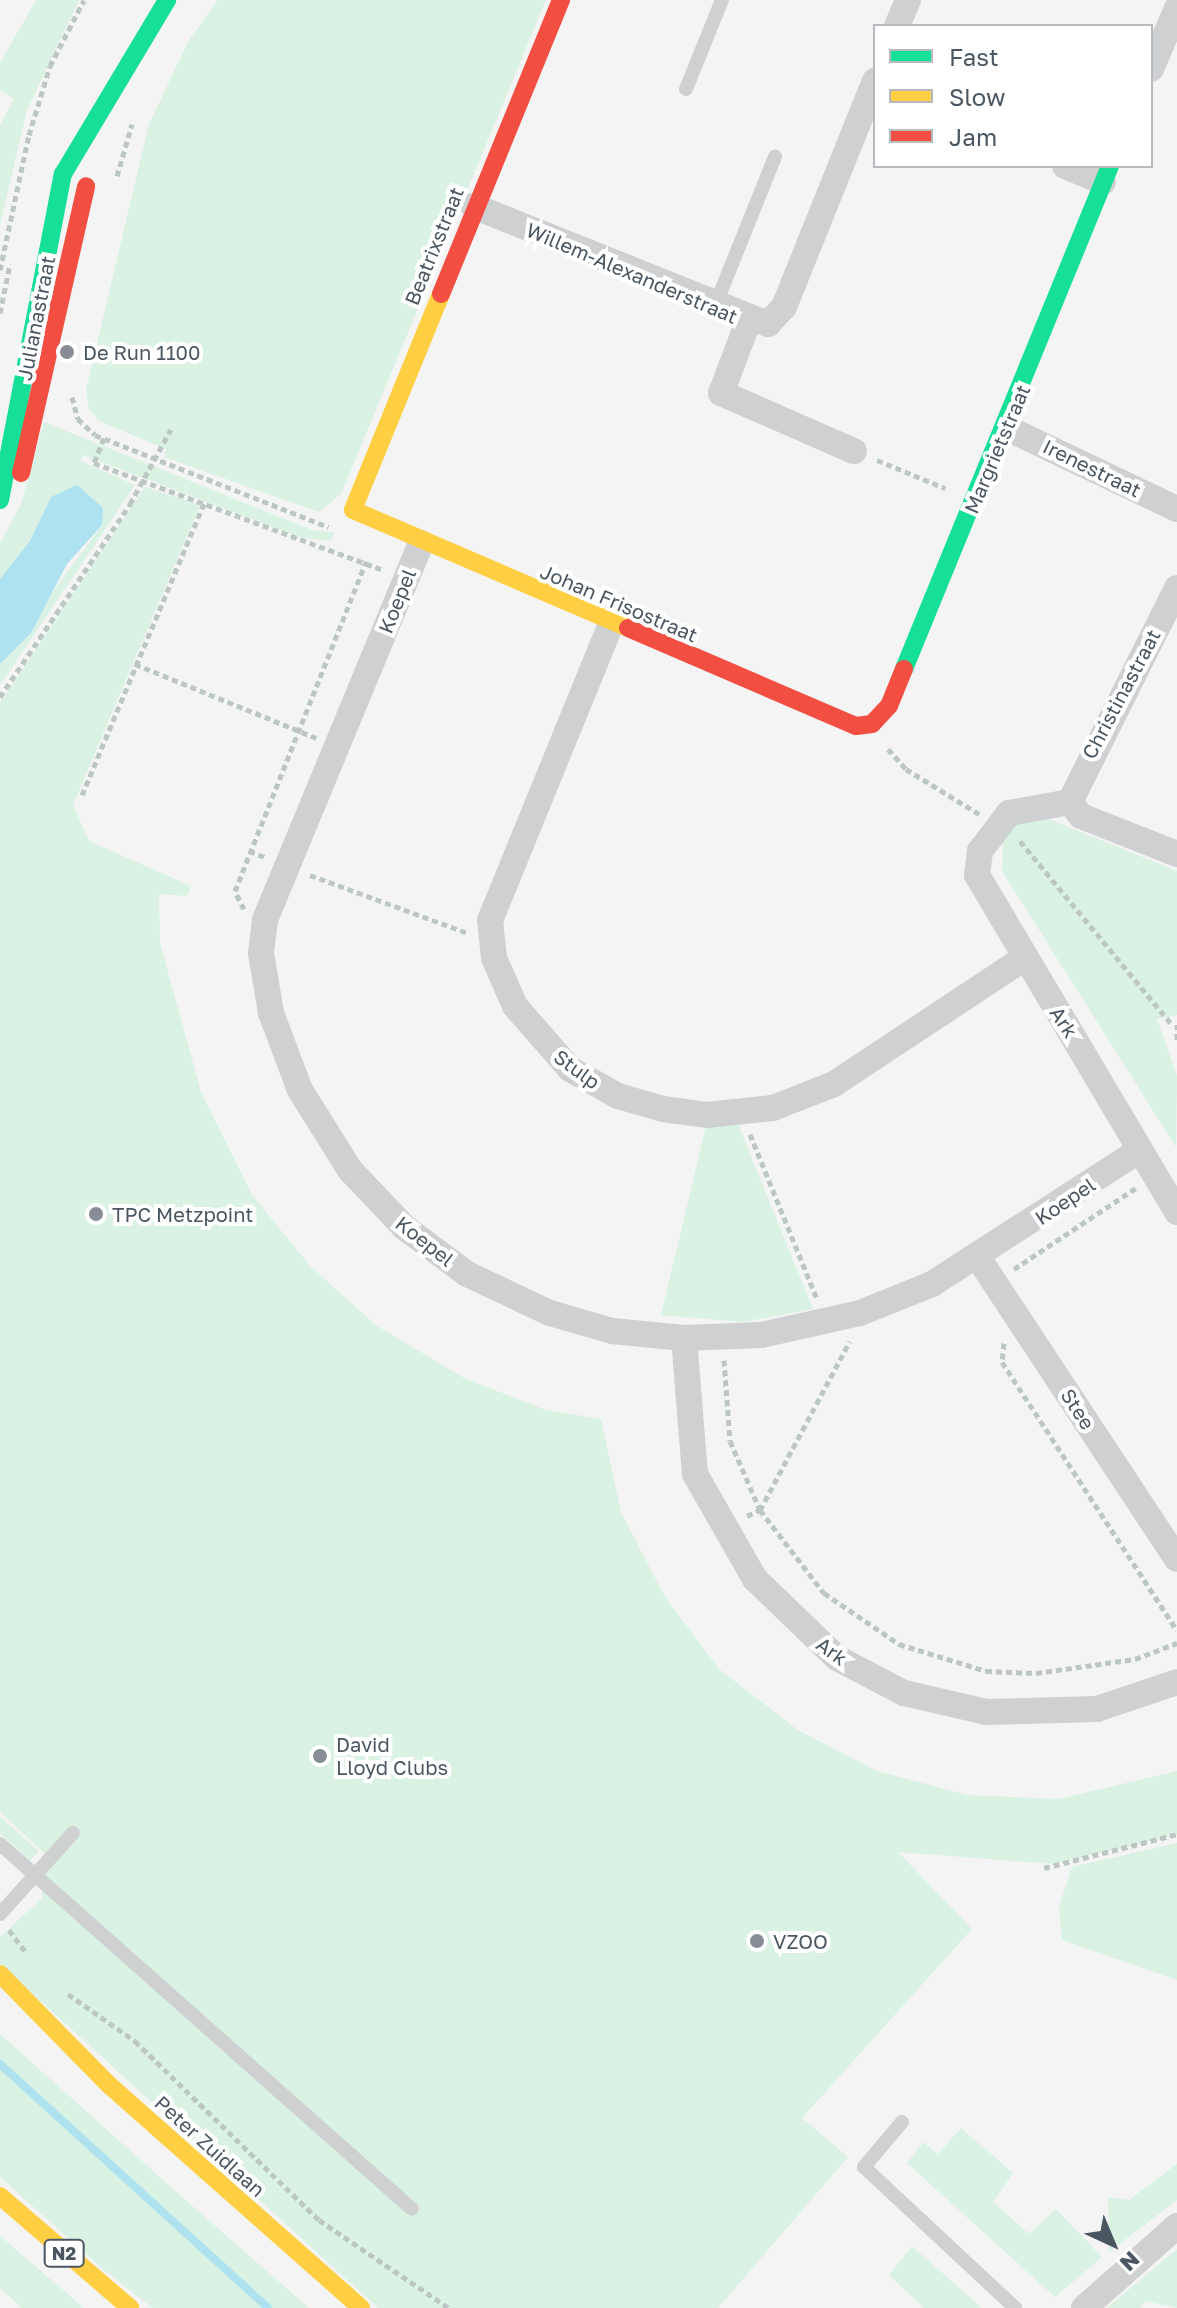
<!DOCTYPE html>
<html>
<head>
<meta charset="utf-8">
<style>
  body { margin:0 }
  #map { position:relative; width:1177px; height:2308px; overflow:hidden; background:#f4f4f4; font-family:"Golos Text",sans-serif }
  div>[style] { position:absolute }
  .green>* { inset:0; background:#d9f2e3 }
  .water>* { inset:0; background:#aee2f0 }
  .stream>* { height:8px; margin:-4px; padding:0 4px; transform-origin:4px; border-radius:4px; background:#aee2f0 }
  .path>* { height:5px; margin-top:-2.5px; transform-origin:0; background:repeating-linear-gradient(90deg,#bcc7c4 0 6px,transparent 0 10px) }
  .lane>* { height:14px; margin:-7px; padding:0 7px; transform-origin:7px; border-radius:7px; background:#ced0d2 }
  .street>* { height:26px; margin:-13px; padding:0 13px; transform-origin:13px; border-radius:13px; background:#ced0d2 }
  .fast>* { height:18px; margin:-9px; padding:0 9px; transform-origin:9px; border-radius:9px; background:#16e098 }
  .slow>* { height:18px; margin:-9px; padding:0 9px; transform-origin:9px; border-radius:9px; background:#ffcf43 }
  .jam>* { height:18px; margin:-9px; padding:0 9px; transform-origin:9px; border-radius:9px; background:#f24e42 }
  .dots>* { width:22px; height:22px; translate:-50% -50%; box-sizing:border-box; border:4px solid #fff; border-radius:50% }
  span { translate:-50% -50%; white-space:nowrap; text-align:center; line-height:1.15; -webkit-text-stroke:8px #fff; paint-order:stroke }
  .shield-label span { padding:2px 6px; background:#fff; border:2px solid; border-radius:6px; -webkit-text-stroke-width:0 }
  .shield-label { font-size:18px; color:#4a5661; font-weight:700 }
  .street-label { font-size:20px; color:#4a5661 }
  .poi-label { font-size:20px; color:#4a5661 }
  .left { translate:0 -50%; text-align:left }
  .legend { position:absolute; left:873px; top:24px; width:280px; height:144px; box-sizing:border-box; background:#fff; border:2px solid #b7bbc0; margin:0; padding:10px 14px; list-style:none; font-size:24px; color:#4a5661 }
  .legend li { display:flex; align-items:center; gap:16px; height:40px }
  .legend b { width:40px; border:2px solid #b7bbc0 }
  .north { position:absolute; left:1073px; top:2204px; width:80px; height:80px; -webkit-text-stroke:6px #fff; paint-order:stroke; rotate:136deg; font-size:22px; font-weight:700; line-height:32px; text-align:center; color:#4a5661 }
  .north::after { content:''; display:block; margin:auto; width:28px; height:36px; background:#4a5661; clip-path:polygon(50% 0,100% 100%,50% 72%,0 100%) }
</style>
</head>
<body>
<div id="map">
  <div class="green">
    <i style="clip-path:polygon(36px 0,79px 0,27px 110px,0 225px,0 125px,14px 99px,0 90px,0 63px)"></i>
    <i style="clip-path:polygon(218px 0,546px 0,341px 494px,319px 512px,164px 457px,166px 449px,99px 421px,89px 409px,86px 390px,149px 124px,189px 40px)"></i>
    <i style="clip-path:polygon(44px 422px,312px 530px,335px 533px,330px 541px,299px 537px,83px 455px,81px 461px,135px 485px,0 685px,0 664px,102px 525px,51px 497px,30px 541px,0 579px,0 544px,21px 504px)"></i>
    <i style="clip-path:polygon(145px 487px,200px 505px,73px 805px,89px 841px,191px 886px,187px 896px,159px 894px,160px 943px,201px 1092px,252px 1195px,311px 1267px,377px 1326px,464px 1378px,546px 1410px,601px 1419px,621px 1512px,665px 1597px,719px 1669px,798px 1730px,877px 1771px,967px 1795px,1059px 1799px,1177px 1771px,1177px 1835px,1054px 1864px,898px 1852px,972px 1929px,802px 2118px,848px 2157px,718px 2308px,378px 2308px,0 1964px,0 1937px,42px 1898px,44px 1853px,0 1812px,0 703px)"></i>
    <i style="clip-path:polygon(1044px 817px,1177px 871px,1177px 1015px,1157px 1019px,1177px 1076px,1176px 1147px,1002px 871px,1003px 837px,1014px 824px)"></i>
    <i style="clip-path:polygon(738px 1124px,813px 1309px,743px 1322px,661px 1315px,706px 1126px)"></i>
    <i style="clip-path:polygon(0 1817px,39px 1851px,30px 1861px,0 1833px)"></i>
    <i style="clip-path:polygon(1177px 1843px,1177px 1980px,1062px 1940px,1059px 1906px,1072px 1867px)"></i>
    <i style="clip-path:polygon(0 2034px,173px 2189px,309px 2308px,153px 2308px,105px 2271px,0 2177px)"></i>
    <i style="clip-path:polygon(961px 2128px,1013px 2173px,993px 2202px,1029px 2234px,1056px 2209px,1102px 2257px,1055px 2297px,907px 2163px,923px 2142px,938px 2154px)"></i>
    <i style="clip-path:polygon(1177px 2164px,1177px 2200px,1109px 2252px,1108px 2197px,1129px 2200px)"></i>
    <i style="clip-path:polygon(0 2236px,84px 2308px,22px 2308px,0 2288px)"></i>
    <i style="clip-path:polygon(912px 2246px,982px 2308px,924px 2308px,889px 2275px)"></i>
    <i style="clip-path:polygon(1177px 2249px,1177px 2308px,1145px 2301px,1140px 2308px,1107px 2308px)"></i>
  </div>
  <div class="water">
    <i style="clip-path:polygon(77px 485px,103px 508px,102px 525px,67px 564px,31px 633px,0 664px,0 579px,30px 541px,51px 497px)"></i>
  </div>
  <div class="stream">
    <i style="left:0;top:2064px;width:362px;rotate:42.3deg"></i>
  </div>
  <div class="path">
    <i style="left:117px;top:176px;width:54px;rotate:-73.9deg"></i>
    <i style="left:0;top:270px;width:138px;rotate:-77.9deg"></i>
    <i style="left:29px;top:135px;width:72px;rotate:-73.1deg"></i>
    <i style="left:50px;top:66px;width:74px;rotate:-62.7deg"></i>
    <i style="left:0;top:313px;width:50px;rotate:-78.5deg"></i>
    <i style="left:72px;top:397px;width:23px;rotate:75deg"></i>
    <i style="left:78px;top:419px;width:23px;rotate:43deg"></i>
    <i style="left:95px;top:435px;width:251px;rotate:21.5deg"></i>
    <i style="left:104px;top:438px;width:27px;rotate:112deg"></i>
    <i style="left:94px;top:463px;width:308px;rotate:20.3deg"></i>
    <i style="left:877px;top:460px;width:74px;rotate:22.4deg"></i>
    <i style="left:135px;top:664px;width:196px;rotate:22.2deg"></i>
    <i style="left:0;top:697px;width:233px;rotate:-56deg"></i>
    <i style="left:130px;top:504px;width:85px;rotate:-61.3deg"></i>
    <i style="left:888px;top:749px;width:27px;rotate:48deg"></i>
    <i style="left:906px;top:769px;width:86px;rotate:31.7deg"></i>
    <i style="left:82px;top:795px;width:319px;rotate:-67.3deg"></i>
    <i style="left:1020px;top:841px;width:239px;rotate:50.4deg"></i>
    <i style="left:249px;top:851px;width:19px;rotate:21deg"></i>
    <i style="left:310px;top:875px;width:168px;rotate:20.2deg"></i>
    <i style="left:244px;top:909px;width:20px;rotate:-117deg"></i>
    <i style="left:235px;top:891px;width:355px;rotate:-68.3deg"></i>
    <i style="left:1177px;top:1024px;width:17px;rotate:90deg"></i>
    <i style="left:750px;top:1134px;width:178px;rotate:67.9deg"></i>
    <i style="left:1014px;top:1269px;width:146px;rotate:-33.6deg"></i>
    <i style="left:1004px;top:1343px;width:19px;rotate:96deg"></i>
    <i style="left:1002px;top:1362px;width:320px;rotate:56.9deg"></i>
    <i style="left:724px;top:1360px;width:81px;rotate:85.8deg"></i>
    <i style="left:730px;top:1441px;width:75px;rotate:66.5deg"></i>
    <i style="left:760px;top:1510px;width:105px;rotate:52.4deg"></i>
    <i style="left:824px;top:1593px;width:91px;rotate:34.2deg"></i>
    <i style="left:899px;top:1644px;width:91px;rotate:17.2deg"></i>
    <i style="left:986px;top:1671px;width:50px;rotate:2.3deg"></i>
    <i style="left:1036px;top:1673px;width:100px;rotate:-8deg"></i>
    <i style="left:1135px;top:1659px;width:45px;rotate:-20.9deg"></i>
    <i style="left:747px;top:1516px;width:14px;rotate:-25deg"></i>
    <i style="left:760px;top:1510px;width:191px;rotate:-62deg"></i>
    <i style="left:1044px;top:1868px;width:137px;rotate:-14.3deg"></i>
    <i style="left:9px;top:1930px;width:30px;rotate:53deg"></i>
    <i style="left:68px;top:1994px;width:82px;rotate:35deg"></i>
    <i style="left:135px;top:2041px;width:257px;rotate:44.2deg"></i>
    <i style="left:319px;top:2220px;width:157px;rotate:34.1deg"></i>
  </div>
  <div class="lane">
    <i style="left:686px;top:89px;width:96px;rotate:-68deg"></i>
    <i style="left:715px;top:306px;width:161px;rotate:-68.1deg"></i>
    <i style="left:0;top:1844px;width:550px;rotate:41.54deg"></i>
    <i style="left:0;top:1914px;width:109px;rotate:-48deg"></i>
    <i style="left:902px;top:2122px;width:59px;rotate:130.2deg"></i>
    <i style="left:864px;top:2167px;width:207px;rotate:43deg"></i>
  </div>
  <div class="street">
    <i style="left:897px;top:26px;width:28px;rotate:-67deg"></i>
    <i style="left:1151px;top:69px;width:66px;rotate:-66.9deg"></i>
    <i style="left:1065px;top:166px;width:41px;rotate:22.8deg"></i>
    <i style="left:473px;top:206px;width:318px;rotate:21.8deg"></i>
    <i style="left:768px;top:324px;width:23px;rotate:-47deg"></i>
    <i style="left:784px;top:307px;width:244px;rotate:-68.1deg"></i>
    <i style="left:748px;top:322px;width:76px;rotate:110.8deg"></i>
    <i style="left:721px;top:393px;width:145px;rotate:23.6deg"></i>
    <i style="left:1007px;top:428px;width:188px;rotate:25.5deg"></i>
    <i style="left:421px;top:543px;width:408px;rotate:112.5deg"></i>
    <i style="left:265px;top:920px;width:33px;rotate:97deg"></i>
    <i style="left:261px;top:953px;width:61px;rotate:80.5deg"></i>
    <i style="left:271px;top:1013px;width:82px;rotate:69.4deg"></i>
    <i style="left:300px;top:1090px;width:94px;rotate:58deg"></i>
    <i style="left:350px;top:1170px;width:79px;rotate:46.5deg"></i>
    <i style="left:404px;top:1227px;width:79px;rotate:36.7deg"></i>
    <i style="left:467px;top:1274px;width:92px;rotate:25.2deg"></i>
    <i style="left:550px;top:1313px;width:65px;rotate:16.2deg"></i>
    <i style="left:612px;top:1331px;width:72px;rotate:5.6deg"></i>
    <i style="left:684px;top:1338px;width:77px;rotate:-2.2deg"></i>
    <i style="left:761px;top:1335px;width:101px;rotate:-12.5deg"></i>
    <i style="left:860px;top:1313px;width:78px;rotate:-21.9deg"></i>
    <i style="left:932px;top:1284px;width:244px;rotate:-32.8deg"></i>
    <i style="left:1177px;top:588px;width:239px;rotate:116.6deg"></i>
    <i style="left:1070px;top:802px;width:18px;rotate:52deg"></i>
    <i style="left:1081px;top:816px;width:103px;rotate:21.6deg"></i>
    <i style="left:611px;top:624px;width:320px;rotate:112.2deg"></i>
    <i style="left:490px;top:920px;width:38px;rotate:84deg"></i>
    <i style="left:494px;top:958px;width:52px;rotate:66.4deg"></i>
    <i style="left:515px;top:1006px;width:84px;rotate:48.9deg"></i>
    <i style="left:570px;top:1069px;width:55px;rotate:29.4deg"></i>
    <i style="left:618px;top:1096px;width:47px;rotate:16.1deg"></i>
    <i style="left:663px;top:1109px;width:44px;rotate:7.8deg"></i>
    <i style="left:707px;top:1115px;width:66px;rotate:-6.1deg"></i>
    <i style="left:773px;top:1108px;width:66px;rotate:-21.5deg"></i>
    <i style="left:834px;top:1084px;width:227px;rotate:-33.5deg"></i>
    <i style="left:1070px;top:802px;width:62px;rotate:169.8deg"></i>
    <i style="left:1009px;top:813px;width:48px;rotate:127.3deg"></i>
    <i style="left:980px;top:851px;width:24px;rotate:97deg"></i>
    <i style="left:977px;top:875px;width:392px;rotate:59.3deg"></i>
    <i style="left:979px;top:1259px;width:359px;rotate:56.6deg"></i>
    <i style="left:684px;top:1338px;width:136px;rotate:85.4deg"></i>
    <i style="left:695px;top:1474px;width:121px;rotate:60.3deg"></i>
    <i style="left:755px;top:1579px;width:114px;rotate:43.9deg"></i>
    <i style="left:837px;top:1658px;width:76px;rotate:27.6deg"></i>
    <i style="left:904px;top:1693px;width:84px;rotate:13deg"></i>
    <i style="left:986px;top:1712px;width:111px;rotate:-1.5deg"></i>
    <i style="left:1097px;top:1709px;width:84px;rotate:-18.6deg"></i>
    <i style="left:1084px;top:2308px;width:124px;rotate:-41.4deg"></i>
  </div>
  <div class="fast">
    <i style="left:0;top:500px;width:332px;rotate:-79.1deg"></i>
    <i style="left:63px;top:174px;width:203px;rotate:-59.1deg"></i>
    <i style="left:904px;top:669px;width:544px;rotate:-67.73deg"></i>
  </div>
  <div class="slow">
    <i style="left:441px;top:294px;width:233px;rotate:112.2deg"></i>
    <i style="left:353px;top:510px;width:299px;rotate:23.2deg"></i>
    <i style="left:0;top:1974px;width:154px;rotate:45.5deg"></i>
    <i style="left:108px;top:2084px;width:338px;rotate:41.5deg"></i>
    <i style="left:0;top:2196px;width:172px;rotate:40.7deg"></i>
  </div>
  <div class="jam">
    <i style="left:441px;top:294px;width:318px;rotate:-67.8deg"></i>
    <i style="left:21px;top:473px;width:294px;rotate:-77.2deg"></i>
    <i style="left:628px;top:628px;width:248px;rotate:23.3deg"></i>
    <i style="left:856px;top:726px;width:16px;rotate:-7deg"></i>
    <i style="left:872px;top:724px;width:25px;rotate:-47deg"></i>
    <i style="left:889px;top:706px;width:40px;rotate:-68deg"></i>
  </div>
  <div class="dots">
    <i style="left:67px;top:352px;background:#868d94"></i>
    <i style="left:96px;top:1214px;background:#868d94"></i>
    <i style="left:320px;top:1756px;background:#868d94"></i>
    <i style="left:757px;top:1941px;background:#868d94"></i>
  </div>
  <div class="shield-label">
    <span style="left:64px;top:2253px">N2</span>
  </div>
  <div class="street-label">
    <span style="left:434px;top:246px;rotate:-68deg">Beatrixstraat</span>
    <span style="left:632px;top:273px;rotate:23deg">Willem-Alexanderstraat</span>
    <span style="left:36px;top:318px;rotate:-79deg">Julianastraat</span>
    <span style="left:997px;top:449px;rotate:-67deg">Margrietstraat</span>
    <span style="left:1092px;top:468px;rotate:26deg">Irenestraat</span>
    <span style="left:397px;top:601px;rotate:-68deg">Koepel</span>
    <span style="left:619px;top:603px;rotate:23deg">Johan Frisostraat</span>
    <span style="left:1121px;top:694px;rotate:-62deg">Christinastraat</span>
    <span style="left:1064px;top:1022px;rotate:57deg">Ark</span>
    <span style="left:577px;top:1069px;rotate:36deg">Stulp</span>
    <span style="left:1065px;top:1201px;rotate:-34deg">Koepel</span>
    <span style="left:425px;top:1241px;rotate:38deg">Koepel</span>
    <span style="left:1078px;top:1409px;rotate:57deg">Stee</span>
    <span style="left:832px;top:1651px;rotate:36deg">Ark</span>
    <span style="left:210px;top:2146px;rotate:42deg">Peter Zuidlaan</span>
  </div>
  <div class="poi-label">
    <span class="left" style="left:83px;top:352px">De Run 1100</span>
    <span class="left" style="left:112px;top:1214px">TPC Metzpoint</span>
    <span class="left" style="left:336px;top:1756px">David<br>Lloyd Clubs</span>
    <span class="left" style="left:773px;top:1941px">VZOO</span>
  </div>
  <ul class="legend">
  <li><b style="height:10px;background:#16e098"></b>Fast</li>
  <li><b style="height:10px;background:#ffcf43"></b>Slow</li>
  <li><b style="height:10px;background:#f24e42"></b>Jam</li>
  </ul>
  <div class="north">N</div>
</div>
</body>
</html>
